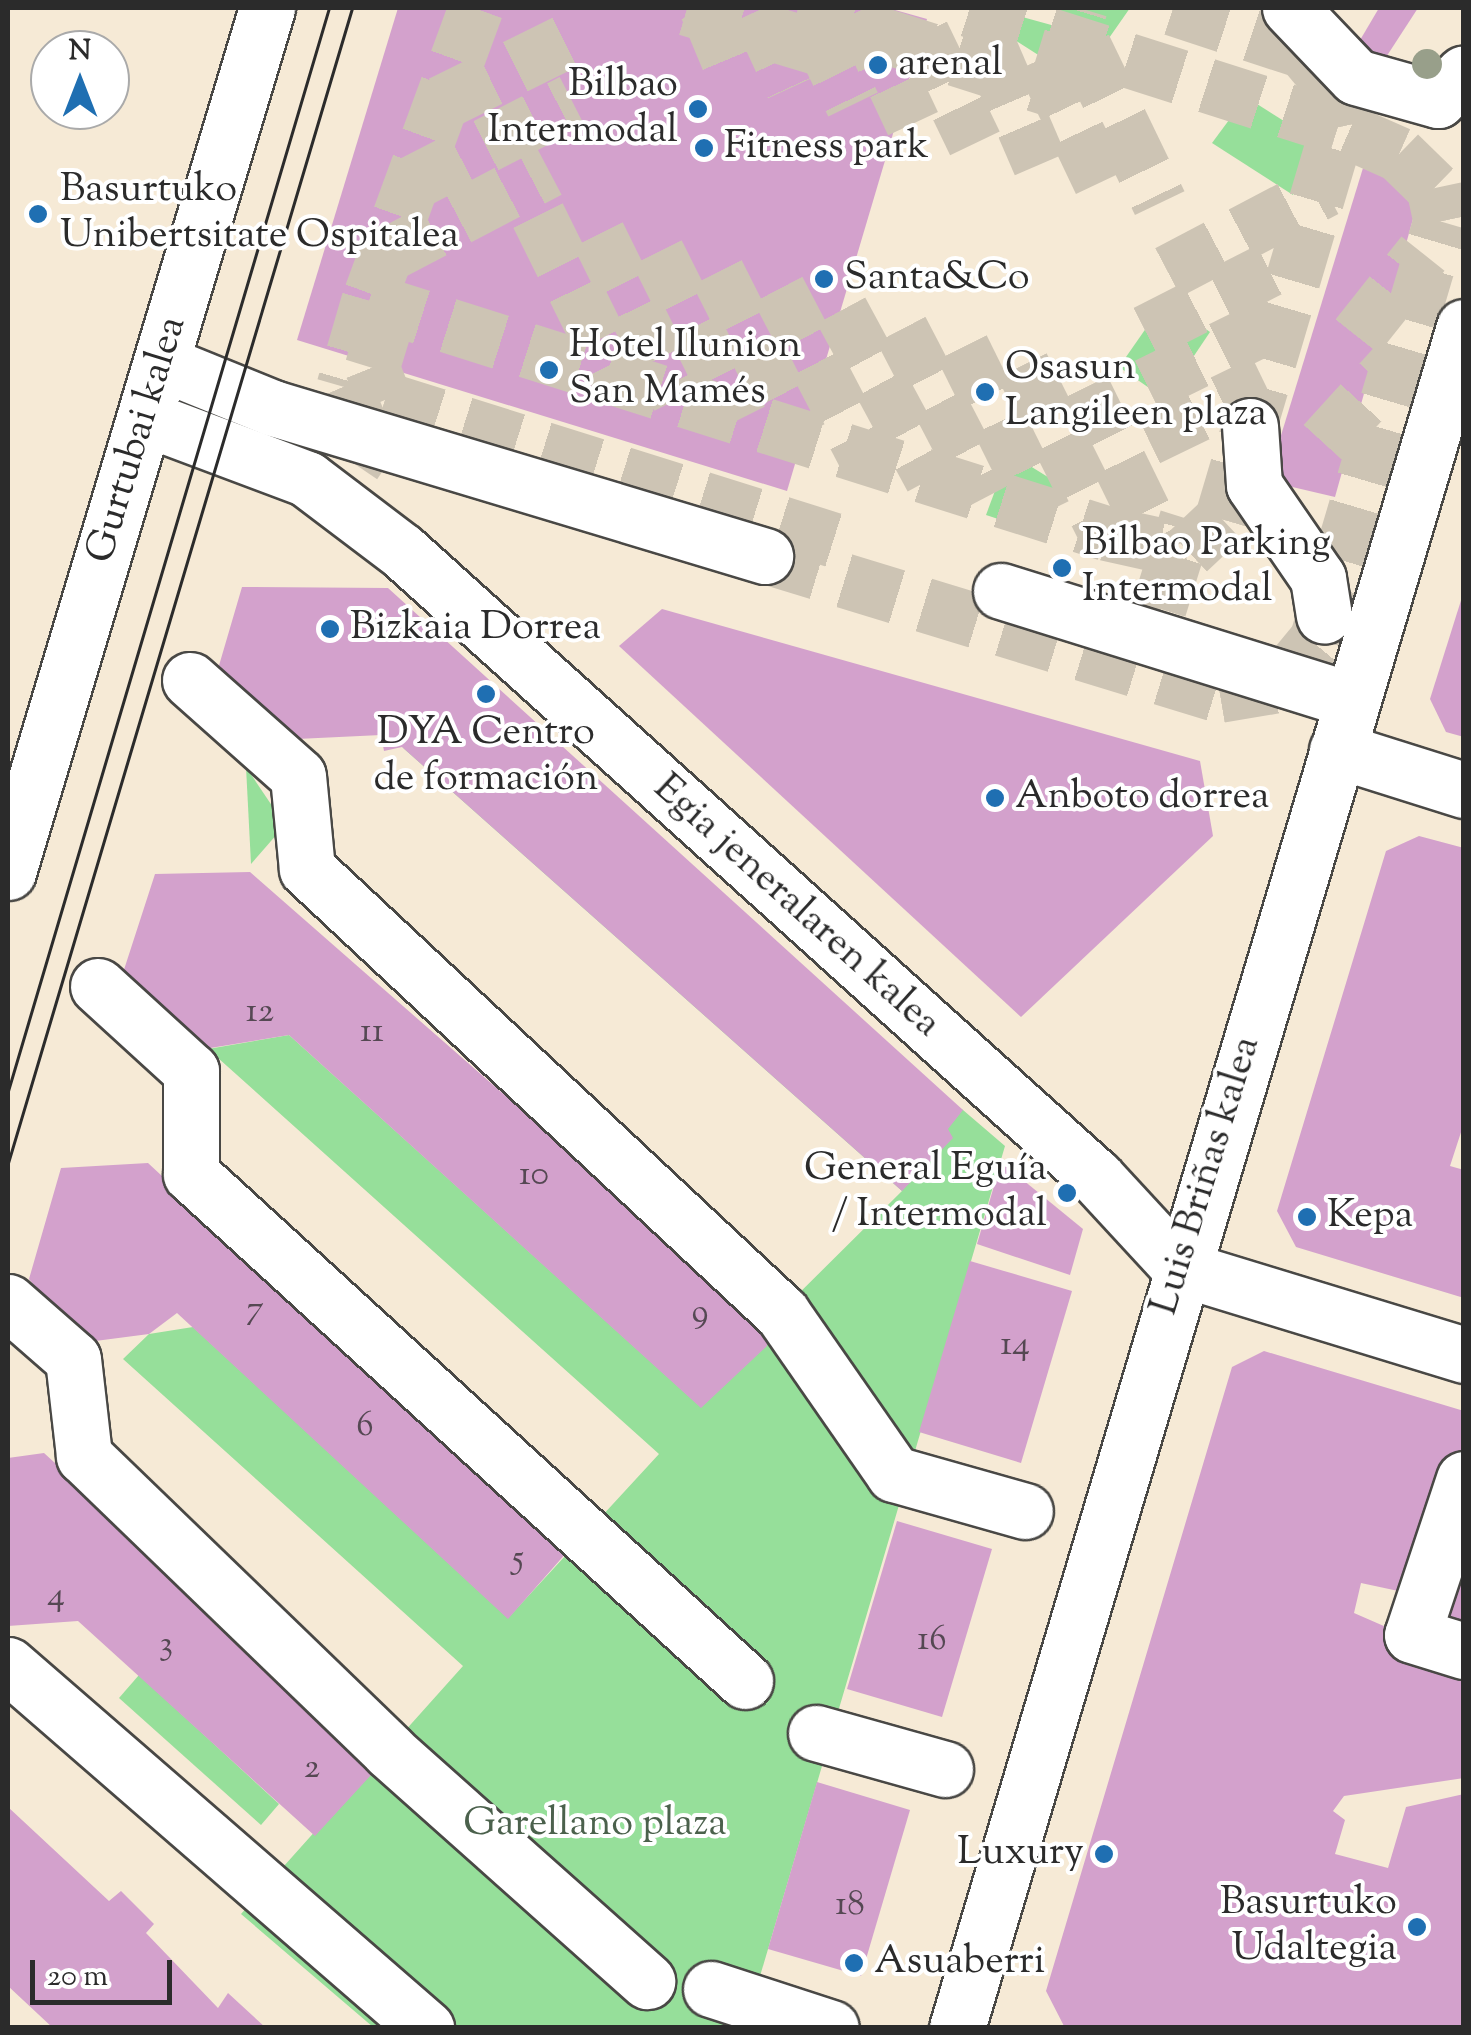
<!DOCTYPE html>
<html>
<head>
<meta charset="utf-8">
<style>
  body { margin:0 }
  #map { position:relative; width:1471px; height:2035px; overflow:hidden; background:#f6ead6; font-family:"Sorts Mill Goudy",serif }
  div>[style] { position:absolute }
  .green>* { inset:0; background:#96df9a }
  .building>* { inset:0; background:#d3a1cc }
  .minor-tunnel>* { height:55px; margin-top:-27.5px; transform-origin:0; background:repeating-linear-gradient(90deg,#cdc4b4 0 55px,transparent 0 83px) }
  .roads { filter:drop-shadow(2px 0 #494845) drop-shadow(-2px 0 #494845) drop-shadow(0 2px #494845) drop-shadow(0 -2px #494845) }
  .minor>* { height:55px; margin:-27.5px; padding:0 27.5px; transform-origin:27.5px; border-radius:27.5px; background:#fff }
  .tram>* { height:2.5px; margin:-1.25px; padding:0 1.25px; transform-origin:1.25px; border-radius:1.25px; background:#2b2b2b }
  .trees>* { width:30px; height:30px; margin:-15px; border-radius:50%; background:#989f8a }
  .dots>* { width:28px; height:28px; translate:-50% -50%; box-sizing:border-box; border:5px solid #fff; border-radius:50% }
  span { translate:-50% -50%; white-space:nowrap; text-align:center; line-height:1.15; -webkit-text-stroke:8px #fff; paint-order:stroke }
  .number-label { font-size:35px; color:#554853 }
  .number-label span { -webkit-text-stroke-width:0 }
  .poi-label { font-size:40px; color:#2b2b2b }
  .left { translate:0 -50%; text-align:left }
  .right { translate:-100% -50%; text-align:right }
  .street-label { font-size:40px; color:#2b2b2b }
  .park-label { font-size:40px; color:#4b614c }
  .frame { position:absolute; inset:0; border:10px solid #2b2b2b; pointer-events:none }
  .north { position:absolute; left:30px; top:30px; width:100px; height:100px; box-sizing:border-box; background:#fff; border:2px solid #aaa; border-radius:50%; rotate:0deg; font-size:28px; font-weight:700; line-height:40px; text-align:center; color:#2b2b2b }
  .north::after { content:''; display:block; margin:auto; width:35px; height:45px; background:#1f6fb2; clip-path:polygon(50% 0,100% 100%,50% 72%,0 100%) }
  .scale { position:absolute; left:30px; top:1960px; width:142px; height:45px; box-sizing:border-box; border:5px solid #2b2b2b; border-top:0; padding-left:12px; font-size:30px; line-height:35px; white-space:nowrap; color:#2b2b2b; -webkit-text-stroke:8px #fff; paint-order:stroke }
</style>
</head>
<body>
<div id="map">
  <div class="green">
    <i style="clip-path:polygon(989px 8px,1055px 26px,1060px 8px,1130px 8px,1079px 81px,982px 19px)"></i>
    <i style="clip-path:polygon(1246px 97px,1314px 140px,1293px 195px,1212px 143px)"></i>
    <i style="clip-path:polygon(1165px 301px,1210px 332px,1165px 399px,1119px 367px)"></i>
    <i style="clip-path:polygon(1009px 453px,1064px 487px,1035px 531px,986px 515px)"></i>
    <i style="clip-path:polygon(402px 747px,963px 1110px,1005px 1146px,745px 2027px,373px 2027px,241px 1914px,463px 1666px,123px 1359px,149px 1334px,193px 1327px,508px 1618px,659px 1454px,208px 1049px,289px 1035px,701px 1407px,767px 1325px,902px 1191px)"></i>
    <i style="clip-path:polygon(246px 767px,285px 825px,251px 864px)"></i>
    <i style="clip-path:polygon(139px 1675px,279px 1804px,261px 1825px,119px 1698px)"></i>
  </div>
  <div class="building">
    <i style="clip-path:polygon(398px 8px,888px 8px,927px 19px,787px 491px,297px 340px)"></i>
    <i style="clip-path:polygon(1379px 8px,1418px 8px,1379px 68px,1353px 52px)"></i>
    <i style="clip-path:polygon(1363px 168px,1422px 187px,1335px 497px,1267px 481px)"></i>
    <i style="clip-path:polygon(242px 587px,388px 588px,963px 1110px,948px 1129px,953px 1138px,902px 1191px,402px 747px,384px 751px,381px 735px,276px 740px,213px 686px)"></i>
    <i style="clip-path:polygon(1463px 594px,1464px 595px,1464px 737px,1446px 732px,1430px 699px)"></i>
    <i style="clip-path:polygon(662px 609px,1200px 761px,1213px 836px,1021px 1017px,619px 646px)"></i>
    <i style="clip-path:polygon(1419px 836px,1464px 848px,1464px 1123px,1450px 1166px,1464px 1170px,1464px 1298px,1296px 1247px,1277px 1211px,1386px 851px)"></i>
    <i style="clip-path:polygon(250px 872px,767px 1325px,767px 1346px,701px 1408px,289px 1035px,192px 1051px,120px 982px,155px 874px)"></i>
    <i style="clip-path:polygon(1001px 1162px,1083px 1229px,1070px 1275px,977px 1244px)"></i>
    <i style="clip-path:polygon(148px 1163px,567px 1552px,508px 1619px,177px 1313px,149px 1334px,80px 1343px,29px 1279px,61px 1168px)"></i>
    <i style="clip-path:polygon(970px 1261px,1072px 1291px,1021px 1463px,919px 1432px)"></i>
    <i style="clip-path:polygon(1264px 1351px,1464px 1411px,1464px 1446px,1403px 1592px,1361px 1583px,1354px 1613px,1464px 1661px,1464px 1778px,1344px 1796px,1333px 1811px,1345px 1820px,1335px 1854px,1388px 1868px,1406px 1807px,1464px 1794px,1464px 2028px,1065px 2028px,1046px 1991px,1232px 1367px)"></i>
    <i style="clip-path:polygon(44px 1453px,383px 1762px,315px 1836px,78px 1621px,8px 1626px,8px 1458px)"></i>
    <i style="clip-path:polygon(897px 1521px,992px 1549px,942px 1717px,847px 1689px)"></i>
    <i style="clip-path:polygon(1448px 1573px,1464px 1577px,1464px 1635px,1434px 1626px)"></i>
    <i style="clip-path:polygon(817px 1782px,910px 1810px,861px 1976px,768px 1949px)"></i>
    <i style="clip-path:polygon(8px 1807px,109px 1901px,121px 1891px,154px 1924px,146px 1933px,218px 2008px,228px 1993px,266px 2028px,53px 2028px,8px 1986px)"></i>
  </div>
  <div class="minor-tunnel">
    <i style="left:476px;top:8px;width:311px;rotate:110.1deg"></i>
    <i style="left:369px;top:300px;width:773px;rotate:17.54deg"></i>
    <i style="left:1106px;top:533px;width:84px;rotate:12.4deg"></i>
    <i style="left:1188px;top:551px;width:47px;rotate:-43.3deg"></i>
    <i style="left:1222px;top:519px;width:409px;rotate:-73.5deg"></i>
    <i style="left:1338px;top:127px;width:48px;rotate:-102deg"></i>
    <i style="left:1328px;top:80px;width:38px;rotate:-130deg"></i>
    <i style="left:1304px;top:51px;width:138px;rotate:-161.8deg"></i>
    <i style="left:687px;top:8px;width:157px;rotate:16.7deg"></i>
    <i style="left:707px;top:8px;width:65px;rotate:67.4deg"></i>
    <i style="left:798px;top:8px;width:270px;rotate:17.7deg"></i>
    <i style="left:1055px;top:90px;width:86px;rotate:-73deg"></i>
    <i style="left:758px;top:10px;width:84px;rotate:65.3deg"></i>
    <i style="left:860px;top:10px;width:125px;rotate:64.9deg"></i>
    <i style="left:814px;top:24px;width:89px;rotate:64deg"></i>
    <i style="left:922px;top:33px;width:122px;rotate:64.3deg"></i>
    <i style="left:1084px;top:46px;width:174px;rotate:64.2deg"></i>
    <i style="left:991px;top:50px;width:124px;rotate:66.7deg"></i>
    <i style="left:1042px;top:58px;width:137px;rotate:64.6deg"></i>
    <i style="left:441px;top:103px;width:165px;rotate:-26.3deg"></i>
    <i style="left:412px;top:183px;width:180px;rotate:-27.1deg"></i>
    <i style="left:538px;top:215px;width:183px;rotate:63.7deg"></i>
    <i style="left:598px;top:234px;width:183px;rotate:63.7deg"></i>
    <i style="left:657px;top:252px;width:186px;rotate:63.4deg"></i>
    <i style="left:385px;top:256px;width:185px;rotate:-27.7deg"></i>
    <i style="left:717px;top:272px;width:184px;rotate:63.2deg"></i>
    <i style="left:1168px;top:272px;width:178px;rotate:-27.7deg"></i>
    <i style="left:778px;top:289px;width:190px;rotate:62.4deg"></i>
    <i style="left:369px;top:300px;width:90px;rotate:106.2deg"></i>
    <i style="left:344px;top:386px;width:56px;rotate:67.1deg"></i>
    <i style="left:366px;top:438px;width:32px;rotate:34deg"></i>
    <i style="left:841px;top:310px;width:191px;rotate:61.6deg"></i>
    <i style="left:901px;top:329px;width:188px;rotate:62.5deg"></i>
    <i style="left:383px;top:332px;width:37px;rotate:107deg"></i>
    <i style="left:372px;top:367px;width:35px;rotate:68deg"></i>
    <i style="left:385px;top:399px;width:472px;rotate:17.4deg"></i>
    <i style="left:1146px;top:332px;width:181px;rotate:-27deg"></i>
    <i style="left:1357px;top:336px;width:106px;rotate:-51.5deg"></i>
    <i style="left:962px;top:347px;width:185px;rotate:63.7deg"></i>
    <i style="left:1022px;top:365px;width:188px;rotate:63.4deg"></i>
    <i style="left:1147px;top:385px;width:154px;rotate:-26.2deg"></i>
    <i style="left:1083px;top:388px;width:182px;rotate:63.9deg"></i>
    <i style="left:1148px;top:438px;width:129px;rotate:-25.8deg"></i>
    <i style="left:1324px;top:443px;width:105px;rotate:-47.7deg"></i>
    <i style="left:765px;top:556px;width:476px;rotate:17deg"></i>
    <i style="left:1220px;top:695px;width:60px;rotate:-9.6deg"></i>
    <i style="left:1279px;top:685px;width:60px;rotate:-50.4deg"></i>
    <i style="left:1317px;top:639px;width:436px;rotate:-73.5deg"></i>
    <i style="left:1441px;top:221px;width:34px;rotate:-102deg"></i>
    <i style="left:1434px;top:188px;width:49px;rotate:-135.8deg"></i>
    <i style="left:1399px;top:154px;width:67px;rotate:-156.1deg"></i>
    <i style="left:1338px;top:127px;width:392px;rotate:-162.3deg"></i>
    <i style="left:1096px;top:645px;width:32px;rotate:-2deg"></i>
    <i style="left:1128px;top:644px;width:48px;rotate:-49.3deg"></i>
    <i style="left:1159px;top:608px;width:94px;rotate:-72.7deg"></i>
  </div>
  <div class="roads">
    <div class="minor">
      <i style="left:1290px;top:8px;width:95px;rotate:46.3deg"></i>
      <i style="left:1356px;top:77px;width:85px;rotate:15.7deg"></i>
      <i style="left:1438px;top:100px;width:37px;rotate:-46deg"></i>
      <i style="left:162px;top:363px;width:120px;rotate:22.1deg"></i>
      <i style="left:273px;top:408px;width:514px;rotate:16.74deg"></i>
      <i style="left:145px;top:418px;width:173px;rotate:20.6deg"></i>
      <i style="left:307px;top:479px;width:119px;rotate:37.2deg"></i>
      <i style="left:402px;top:551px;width:936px;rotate:42.06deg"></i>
      <i style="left:1097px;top:1178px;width:122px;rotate:47.3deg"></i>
      <i style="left:1180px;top:1268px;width:297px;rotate:17deg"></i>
      <i style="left:1250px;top:426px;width:59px;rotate:86.1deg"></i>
      <i style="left:1254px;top:485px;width:113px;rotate:55.5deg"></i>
      <i style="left:1318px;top:578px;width:38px;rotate:81deg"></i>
      <i style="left:1001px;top:591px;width:366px;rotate:17.3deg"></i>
      <i style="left:190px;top:680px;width:144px;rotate:41.6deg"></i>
      <i style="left:298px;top:776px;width:93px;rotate:84.5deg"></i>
      <i style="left:307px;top:869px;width:650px;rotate:43.07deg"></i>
      <i style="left:782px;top:1313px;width:196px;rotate:55.2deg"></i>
      <i style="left:894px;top:1474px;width:136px;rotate:15.8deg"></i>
      <i style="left:1337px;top:750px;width:133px;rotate:17.5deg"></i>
      <i style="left:8px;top:872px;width:902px;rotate:-73.31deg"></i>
      <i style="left:98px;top:986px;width:126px;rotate:42.4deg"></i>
      <i style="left:191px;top:1071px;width:103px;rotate:90deg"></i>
      <i style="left:191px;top:1174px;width:751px;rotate:42.46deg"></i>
      <i style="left:8px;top:1302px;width:86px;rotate:41.2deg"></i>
      <i style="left:73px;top:1359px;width:98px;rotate:83.5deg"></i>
      <i style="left:84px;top:1456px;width:424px;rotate:44deg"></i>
      <i style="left:389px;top:1751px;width:346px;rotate:41.7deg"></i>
      <i style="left:1464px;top:1479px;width:164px;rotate:108.4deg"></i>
      <i style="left:1412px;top:1635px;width:54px;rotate:17.1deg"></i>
      <i style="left:8px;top:1665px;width:554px;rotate:40.97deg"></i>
      <i style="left:816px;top:1733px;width:134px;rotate:15.6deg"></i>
      <i style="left:711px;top:1989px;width:126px;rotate:18deg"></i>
      <i style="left:957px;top:2028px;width:1775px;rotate:-73.4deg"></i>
    </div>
  </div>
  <div class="tram">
    <i style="left:8px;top:1091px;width:1130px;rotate:-73.49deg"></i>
    <i style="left:8px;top:1163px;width:1205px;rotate:-73.41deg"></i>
  </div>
  <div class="trees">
    <i style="left:1427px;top:64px"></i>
  </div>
  <div class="dots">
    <i style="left:878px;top:65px;background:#1f6fb2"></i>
    <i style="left:698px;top:109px;background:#1f6fb2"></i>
    <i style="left:704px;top:148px;background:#1f6fb2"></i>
    <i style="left:38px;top:214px;background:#1f6fb2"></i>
    <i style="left:824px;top:279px;background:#1f6fb2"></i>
    <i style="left:549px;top:370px;background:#1f6fb2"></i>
    <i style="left:985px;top:392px;background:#1f6fb2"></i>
    <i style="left:1062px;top:568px;background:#1f6fb2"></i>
    <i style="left:330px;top:629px;background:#1f6fb2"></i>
    <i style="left:486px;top:694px;background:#1f6fb2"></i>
    <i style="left:995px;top:798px;background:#1f6fb2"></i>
    <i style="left:1067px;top:1193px;background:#1f6fb2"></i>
    <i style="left:1307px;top:1217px;background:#1f6fb2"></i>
    <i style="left:1104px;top:1854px;background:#1f6fb2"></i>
    <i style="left:1417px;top:1927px;background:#1f6fb2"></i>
    <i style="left:854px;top:1963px;background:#1f6fb2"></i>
  </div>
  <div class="number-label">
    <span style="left:260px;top:1013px">12</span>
    <span style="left:372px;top:1033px">11</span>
    <span style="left:534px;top:1176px">10</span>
    <span style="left:255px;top:1310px">7</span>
    <span style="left:700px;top:1314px">9</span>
    <span style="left:1015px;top:1346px">14</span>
    <span style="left:365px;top:1427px">6</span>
    <span style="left:518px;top:1560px">5</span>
    <span style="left:56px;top:1597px">4</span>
    <span style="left:932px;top:1641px">16</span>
    <span style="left:166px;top:1646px">3</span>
    <span style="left:312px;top:1769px">2</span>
    <span style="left:850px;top:1906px">18</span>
  </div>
  <div class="poi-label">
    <span class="left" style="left:898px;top:65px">arenal</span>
    <span class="right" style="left:678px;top:109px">Bilbao<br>Intermodal</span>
    <span class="left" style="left:724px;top:148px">Fitness park</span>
    <span class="left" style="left:60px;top:214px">Basurtuko<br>Unibertsitate Ospitalea</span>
    <span class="left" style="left:844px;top:279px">Santa&amp;Co</span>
    <span class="left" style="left:569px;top:370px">Hotel Ilunion<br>San Mamés</span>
    <span class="left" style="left:1005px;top:392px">Osasun<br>Langileen plaza</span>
    <span class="left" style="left:1082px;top:568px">Bilbao Parking<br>Intermodal</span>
    <span class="left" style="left:350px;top:629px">Bizkaia Dorrea</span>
    <span style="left:486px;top:757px">DYA Centro<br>de formación</span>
    <span class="left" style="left:1015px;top:798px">Anboto dorrea</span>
    <span class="right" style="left:1047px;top:1193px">General Eguía<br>/ Intermodal</span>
    <span class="left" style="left:1327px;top:1217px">Kepa</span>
    <span class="right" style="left:1084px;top:1854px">Luxury</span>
    <span class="right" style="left:1397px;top:1927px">Basurtuko<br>Udaltegia</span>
    <span class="left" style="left:874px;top:1963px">Asuaberri</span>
  </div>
  <div class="street-label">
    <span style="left:138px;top:440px;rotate:-73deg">Gurtubai kalea</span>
    <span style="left:796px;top:907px;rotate:42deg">Egia jeneralaren kalea</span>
    <span style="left:1207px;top:1176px;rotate:-73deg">Luis Briñas kalea</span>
  </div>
  <div class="park-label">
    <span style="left:595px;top:1825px">Garellano plaza</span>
  </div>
  <div class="frame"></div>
  <div class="north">N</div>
  <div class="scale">20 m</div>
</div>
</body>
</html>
